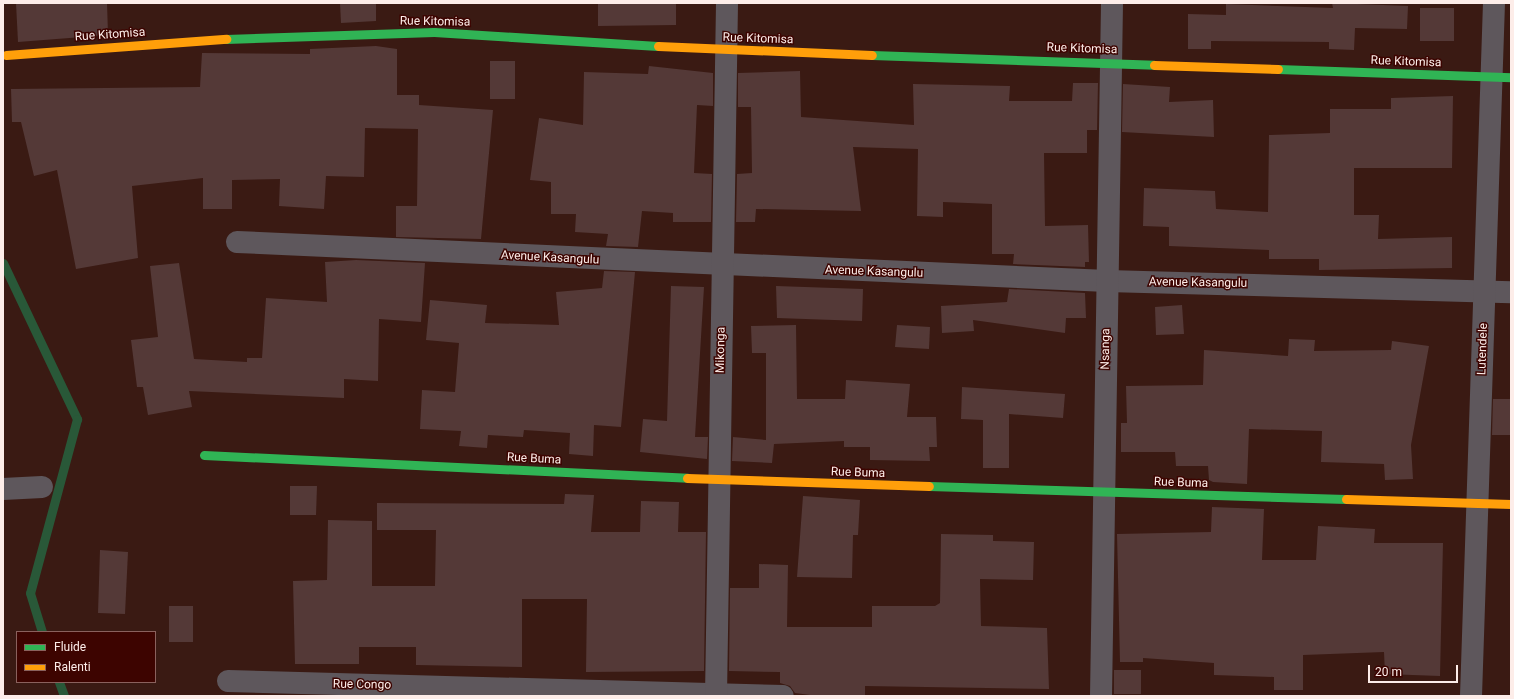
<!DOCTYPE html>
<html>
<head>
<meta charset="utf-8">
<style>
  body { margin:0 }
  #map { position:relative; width:1514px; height:699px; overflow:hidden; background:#3a1a13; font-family:Roboto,sans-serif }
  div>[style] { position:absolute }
  .stream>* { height:9px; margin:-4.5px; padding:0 4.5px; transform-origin:4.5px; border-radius:4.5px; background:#295838 }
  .building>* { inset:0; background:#543937 }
  .street>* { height:22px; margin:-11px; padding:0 11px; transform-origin:11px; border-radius:11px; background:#5e575c }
  .fast>* { height:9px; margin:-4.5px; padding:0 4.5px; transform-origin:4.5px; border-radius:4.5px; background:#30b455 }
  .slow>* { height:9px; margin:-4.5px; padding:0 4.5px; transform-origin:4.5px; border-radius:4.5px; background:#ff9f0a }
  span { translate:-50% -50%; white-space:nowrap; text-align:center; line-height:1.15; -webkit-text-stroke:3px #3d0400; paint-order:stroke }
  .street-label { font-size:12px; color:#fdede9 }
  .frame { position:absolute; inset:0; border:4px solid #fdede9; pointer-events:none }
  .legend { position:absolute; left:16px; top:631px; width:140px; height:52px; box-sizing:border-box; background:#3d0400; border:1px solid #8a615d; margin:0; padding:5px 7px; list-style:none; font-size:12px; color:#fdede9 }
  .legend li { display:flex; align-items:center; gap:8px; height:20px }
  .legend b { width:20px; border:1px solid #8a615d }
  .scale { position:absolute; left:1368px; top:665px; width:90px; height:18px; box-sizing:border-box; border:2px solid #fdede9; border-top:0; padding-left:5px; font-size:12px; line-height:14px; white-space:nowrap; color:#fdede9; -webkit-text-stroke:3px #3d0400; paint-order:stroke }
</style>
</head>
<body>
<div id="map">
  <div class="stream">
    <i style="left:3px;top:263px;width:173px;rotate:64.6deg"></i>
    <i style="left:77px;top:419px;width:180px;rotate:105.1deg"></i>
    <i style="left:30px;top:593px;width:41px;rotate:72.9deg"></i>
    <i style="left:59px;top:682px;width:15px;rotate:70deg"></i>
  </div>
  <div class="building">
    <i style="clip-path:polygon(16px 3px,107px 3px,108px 35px,18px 42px)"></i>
    <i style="clip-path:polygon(340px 3px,376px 3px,376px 21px,341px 23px)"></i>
    <i style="clip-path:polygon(598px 3px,676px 3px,676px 25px,598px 26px)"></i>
    <i style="clip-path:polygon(1332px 3px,1408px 6px,1407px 29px,1355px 28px,1354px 50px,1329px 49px,1329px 42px,1211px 41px,1211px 49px,1188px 49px,1188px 14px,1226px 15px,1226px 4px,1333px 8px)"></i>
    <i style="clip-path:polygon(1420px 8px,1454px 8px,1454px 41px,1420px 41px)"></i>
    <i style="clip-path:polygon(376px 46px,397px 49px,397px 95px,419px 95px,419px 105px,493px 110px,481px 239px,396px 237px,396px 206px,417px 206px,418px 129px,365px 128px,364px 177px,326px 176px,324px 209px,279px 206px,280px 179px,232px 180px,232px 209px,203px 209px,203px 178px,132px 186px,138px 258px,76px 269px,57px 170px,34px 176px,21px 122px,12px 122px,11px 89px,200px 87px,202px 53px,310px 54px,310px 49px)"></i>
    <i style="clip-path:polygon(490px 61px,515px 61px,515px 99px,490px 99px)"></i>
    <i style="clip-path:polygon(649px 66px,713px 73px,713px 106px,697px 105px,694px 173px,712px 174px,711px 222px,673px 222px,673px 213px,642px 211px,638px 247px,606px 246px,608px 234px,575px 232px,576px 214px,551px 214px,551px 182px,530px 180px,539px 118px,583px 125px,584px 72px,648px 74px)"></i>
    <i style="clip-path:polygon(800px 71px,801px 117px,914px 125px,913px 84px,1010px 86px,1009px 101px,1072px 101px,1073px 83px,1098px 83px,1097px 130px,1087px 130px,1087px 153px,1044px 153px,1045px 226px,1088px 225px,1089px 262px,1085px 262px,1085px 267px,1013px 264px,1014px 254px,992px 254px,992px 204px,943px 202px,943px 217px,917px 216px,918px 149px,853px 147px,861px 211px,756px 209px,755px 222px,736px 222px,737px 174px,752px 173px,751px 107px,738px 107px,738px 73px)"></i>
    <i style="clip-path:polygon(1123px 84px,1170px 87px,1169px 102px,1213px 100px,1214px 137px,1122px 132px)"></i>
    <i style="clip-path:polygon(1453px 96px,1452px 168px,1354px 168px,1354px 215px,1379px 215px,1378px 239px,1452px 237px,1452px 268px,1319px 270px,1319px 259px,1269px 259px,1269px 250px,1169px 246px,1169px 227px,1143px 226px,1144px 188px,1215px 191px,1216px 209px,1268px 212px,1269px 135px,1330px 133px,1330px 109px,1391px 109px,1391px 98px)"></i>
    <i style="clip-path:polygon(356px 260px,425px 263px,421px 322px,379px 319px,378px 381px,344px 379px,344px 398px,189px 391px,192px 407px,148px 415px,143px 387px,137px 387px,131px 340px,158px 337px,150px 266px,179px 263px,194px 359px,247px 362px,247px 358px,262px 358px,266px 298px,327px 302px,325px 262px)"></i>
    <i style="clip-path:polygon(604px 271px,635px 272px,621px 427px,594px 425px,593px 456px,569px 454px,570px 433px,524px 430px,523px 437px,488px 435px,487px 448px,459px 446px,461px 431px,420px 429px,422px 390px,455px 392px,459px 343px,426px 340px,430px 300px,487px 305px,485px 323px,559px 325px,556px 292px,602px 288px)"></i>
    <i style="clip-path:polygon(671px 286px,704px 287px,695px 437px,708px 437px,707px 459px,640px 452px,643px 419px,667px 421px)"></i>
    <i style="clip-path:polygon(776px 286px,863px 289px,862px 321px,777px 318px)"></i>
    <i style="clip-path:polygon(1009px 289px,1085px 293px,1086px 318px,1066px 318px,1065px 333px,973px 320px,974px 331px,942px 333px,941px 306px,1007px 302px)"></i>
    <i style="clip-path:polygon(1182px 305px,1184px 334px,1156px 335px,1155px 307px)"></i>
    <i style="clip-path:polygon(796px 325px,797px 399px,845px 399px,846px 380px,910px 384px,907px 417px,936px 417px,937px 447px,929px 447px,930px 461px,870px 460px,870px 447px,844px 447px,844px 441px,774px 444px,772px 463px,732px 461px,733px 437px,766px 440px,766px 353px,752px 353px,751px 326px)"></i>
    <i style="clip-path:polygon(897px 325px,930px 327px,929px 349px,895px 347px)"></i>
    <i style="clip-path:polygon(1289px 339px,1315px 340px,1314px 351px,1391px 350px,1392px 341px,1429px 346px,1411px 445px,1413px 479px,1385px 480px,1384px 464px,1321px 462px,1322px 431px,1249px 429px,1247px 484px,1213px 482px,1209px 480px,1208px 466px,1176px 466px,1175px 452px,1121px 452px,1121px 423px,1127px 423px,1126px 386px,1203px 385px,1204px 350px,1288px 356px)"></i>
    <i style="clip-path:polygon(962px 387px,1065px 394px,1063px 418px,1009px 414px,1009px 468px,983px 468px,983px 420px,961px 419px)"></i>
    <i style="clip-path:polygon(1493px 399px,1511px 399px,1511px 435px,1492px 435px)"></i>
    <i style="clip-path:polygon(290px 486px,317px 486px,316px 515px,290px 515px)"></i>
    <i style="clip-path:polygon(565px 494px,594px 495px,591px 532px,640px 532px,641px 501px,679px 502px,678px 532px,706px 532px,704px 671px,586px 672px,587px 599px,522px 599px,522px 667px,416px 665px,416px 647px,359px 647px,359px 664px,295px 664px,293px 581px,327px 580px,328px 520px,372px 521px,372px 586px,435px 586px,436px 530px,377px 530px,377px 503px,564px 504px)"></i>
    <i style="clip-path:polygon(803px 496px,860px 500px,858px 535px,853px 535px,852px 578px,797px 577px)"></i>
    <i style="clip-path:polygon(1212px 507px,1264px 509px,1262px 560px,1316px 560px,1318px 526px,1375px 529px,1374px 543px,1443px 543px,1440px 676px,1385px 674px,1384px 652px,1303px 655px,1303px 690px,1274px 690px,1274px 677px,1214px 675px,1214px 663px,1143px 658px,1143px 662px,1120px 662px,1117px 534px,1211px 532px)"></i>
    <i style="clip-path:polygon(941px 534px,993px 535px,993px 541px,1034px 542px,1033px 580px,980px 579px,981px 626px,1047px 628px,1049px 689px,865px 686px,865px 695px,810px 695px,795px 693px,790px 686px,780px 683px,780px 672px,729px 671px,730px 588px,759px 588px,759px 564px,788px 565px,787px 627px,872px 627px,872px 606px,935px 606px,940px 603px)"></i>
    <i style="clip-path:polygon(100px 550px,128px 552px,125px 614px,98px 613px)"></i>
    <i style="clip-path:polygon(169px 606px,193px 606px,193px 642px,169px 642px)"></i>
    <i style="clip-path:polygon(1114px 670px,1141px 670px,1141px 694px,1114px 694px)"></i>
  </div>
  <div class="street">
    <i style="left:237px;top:242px;width:871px;rotate:2.57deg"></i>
    <i style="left:1107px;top:281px;width:404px;rotate:1.6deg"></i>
    <i style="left:3px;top:489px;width:39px;rotate:-3deg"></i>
    <i style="left:228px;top:681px;width:555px;rotate:1.55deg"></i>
    <i style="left:716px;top:696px;width:693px;rotate:-89.09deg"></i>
    <i style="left:1101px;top:696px;width:693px;rotate:-89.09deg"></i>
    <i style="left:1471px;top:696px;width:693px;rotate:-88.1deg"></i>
  </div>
  <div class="fast">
    <i style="left:226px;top:39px;width:208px;rotate:-1.9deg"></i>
    <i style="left:434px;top:32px;width:224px;rotate:3.6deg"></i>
    <i style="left:872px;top:55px;width:282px;rotate:2deg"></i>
    <i style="left:1278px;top:69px;width:233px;rotate:2deg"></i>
    <i style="left:204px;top:455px;width:484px;rotate:2.7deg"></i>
    <i style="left:929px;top:486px;width:417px;rotate:1.8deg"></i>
  </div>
  <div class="slow">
    <i style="left:658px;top:46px;width:214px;rotate:2.4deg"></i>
    <i style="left:6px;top:55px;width:221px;rotate:-4.2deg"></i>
    <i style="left:1154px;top:65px;width:124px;rotate:1.8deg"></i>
    <i style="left:687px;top:478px;width:242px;rotate:1.9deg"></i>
    <i style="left:1346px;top:499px;width:165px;rotate:1.7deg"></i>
  </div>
  <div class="street-label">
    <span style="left:435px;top:22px;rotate:1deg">Rue Kitomisa</span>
    <span style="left:110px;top:35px;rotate:-4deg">Rue Kitomisa</span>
    <span style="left:758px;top:39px;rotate:2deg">Rue Kitomisa</span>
    <span style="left:1082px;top:49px;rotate:2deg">Rue Kitomisa</span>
    <span style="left:1406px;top:62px;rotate:2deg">Rue Kitomisa</span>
    <span style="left:550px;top:258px;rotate:3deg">Avenue Kasangulu</span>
    <span style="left:874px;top:272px;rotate:2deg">Avenue Kasangulu</span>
    <span style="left:1198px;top:283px;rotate:1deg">Avenue Kasangulu</span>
    <span style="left:1106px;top:349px;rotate:-89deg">Nsanga</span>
    <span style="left:1483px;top:349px;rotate:-88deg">Lutendele</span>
    <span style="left:721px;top:350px;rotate:-89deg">Mikonga</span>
    <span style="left:534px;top:459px;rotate:3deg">Rue Buma</span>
    <span style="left:858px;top:473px;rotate:2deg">Rue Buma</span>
    <span style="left:1181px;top:483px;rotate:2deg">Rue Buma</span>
    <span style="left:362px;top:685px;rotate:1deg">Rue Congo</span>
  </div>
  <div class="frame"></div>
  <ul class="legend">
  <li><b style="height:5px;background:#30b455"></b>Fluide</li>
  <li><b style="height:5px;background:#ff9f0a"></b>Ralenti</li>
  </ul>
  <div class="scale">20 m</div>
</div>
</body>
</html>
